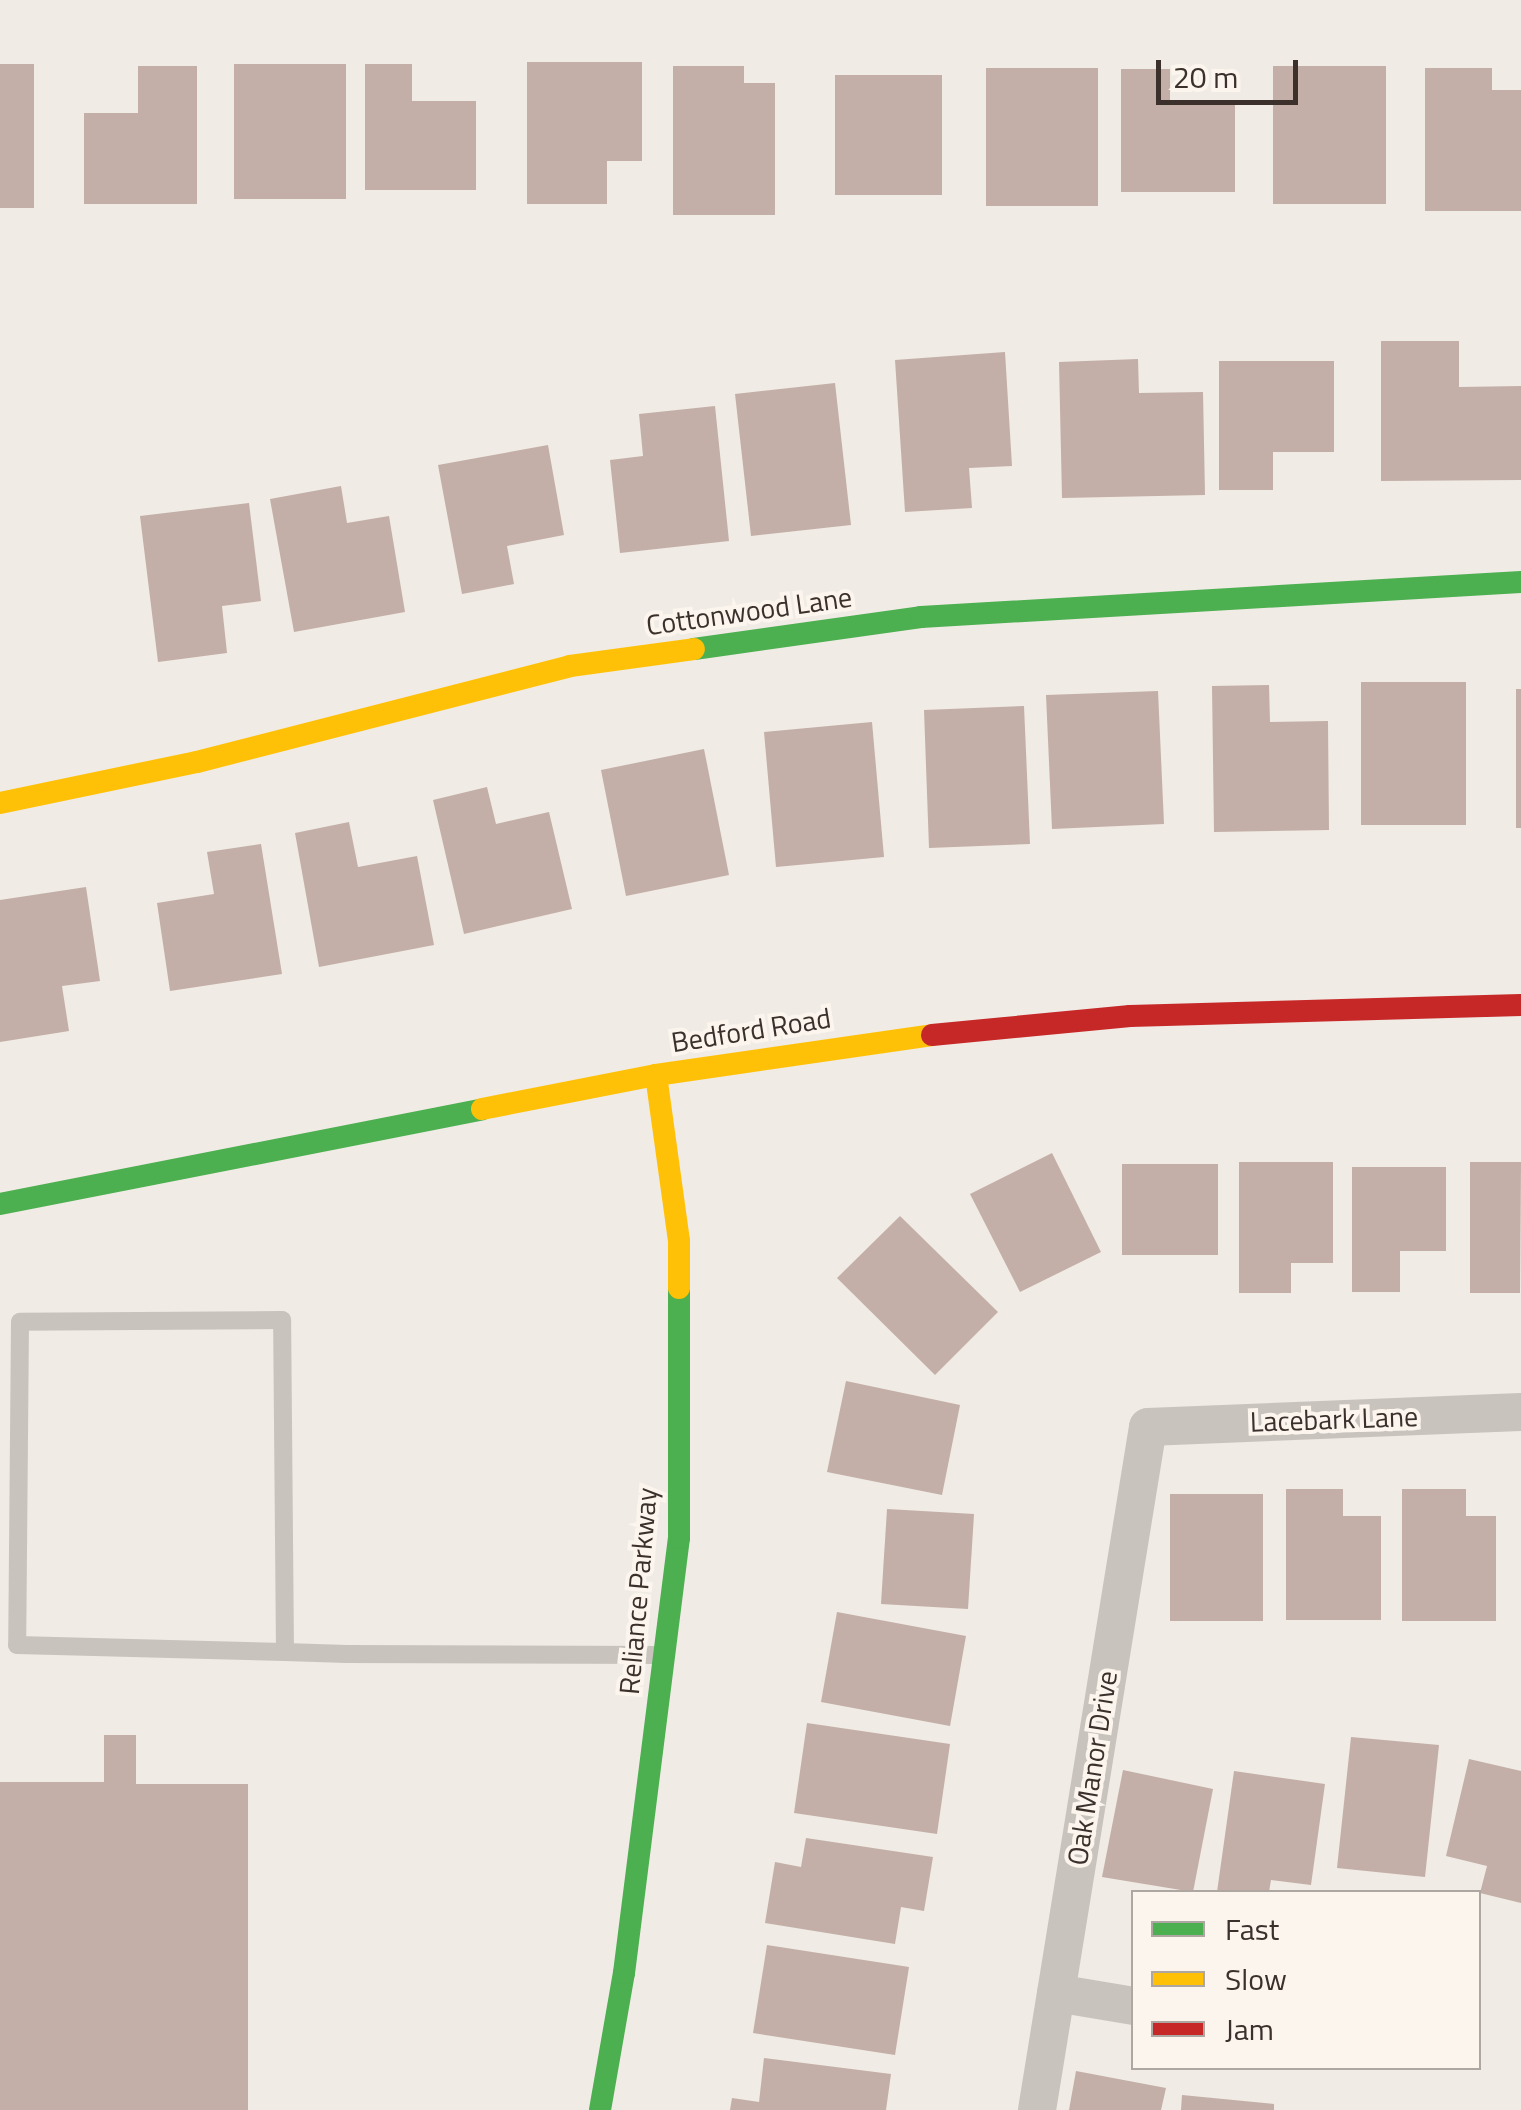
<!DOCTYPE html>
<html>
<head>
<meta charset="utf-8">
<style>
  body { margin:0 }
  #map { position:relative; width:1521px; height:2110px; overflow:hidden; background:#f0ebe5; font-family:"Titillium Web",sans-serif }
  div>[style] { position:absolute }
  .building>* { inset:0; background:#c3afa7 }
  .lane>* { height:18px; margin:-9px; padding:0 9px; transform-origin:9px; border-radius:9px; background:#c9c3be }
  .street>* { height:38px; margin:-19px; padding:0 19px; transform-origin:19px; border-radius:19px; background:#c9c3be }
  .fast>* { height:22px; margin:-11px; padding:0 11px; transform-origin:11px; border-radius:11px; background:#4caf50 }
  .slow>* { height:22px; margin:-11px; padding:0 11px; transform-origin:11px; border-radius:11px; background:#ffc107 }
  .jam>* { height:22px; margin:-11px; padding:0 11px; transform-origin:11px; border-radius:11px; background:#c62828 }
  span { translate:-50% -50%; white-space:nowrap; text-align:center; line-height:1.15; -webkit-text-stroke:8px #fbf5ee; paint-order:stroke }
  .street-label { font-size:28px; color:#3b302b }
  .legend { position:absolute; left:1131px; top:1890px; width:350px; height:180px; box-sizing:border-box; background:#fbf5ee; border:2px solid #aea6a0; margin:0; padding:12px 18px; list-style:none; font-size:30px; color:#3b302b }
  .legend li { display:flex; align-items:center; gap:20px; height:50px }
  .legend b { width:50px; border:2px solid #aea6a0 }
  .scale { position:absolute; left:1156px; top:60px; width:142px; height:45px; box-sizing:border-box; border:5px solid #3b302b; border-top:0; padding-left:12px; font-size:30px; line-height:35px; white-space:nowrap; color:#3b302b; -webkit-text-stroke:8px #fbf5ee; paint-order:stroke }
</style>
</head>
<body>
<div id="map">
  <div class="building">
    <i style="clip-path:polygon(527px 62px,642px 62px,642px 161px,607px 161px,607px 204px,527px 204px)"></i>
    <i style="clip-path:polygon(0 64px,34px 64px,34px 208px,0 208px)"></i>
    <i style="clip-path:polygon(234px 64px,346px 64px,346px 199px,234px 199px)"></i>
    <i style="clip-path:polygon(365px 64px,412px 64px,412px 101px,476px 101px,476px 190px,365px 190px)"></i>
    <i style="clip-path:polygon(138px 66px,197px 66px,197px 204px,84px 204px,84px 113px,138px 113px)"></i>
    <i style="clip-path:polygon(673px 66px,744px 66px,744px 83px,775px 83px,775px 215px,673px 215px)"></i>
    <i style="clip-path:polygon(1273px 66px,1386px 66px,1386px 204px,1273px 204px)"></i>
    <i style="clip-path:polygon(986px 68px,1098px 68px,1098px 206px,986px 206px)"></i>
    <i style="clip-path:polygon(1425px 68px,1492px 68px,1492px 90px,1521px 90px,1521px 211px,1425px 211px)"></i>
    <i style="clip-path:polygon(1121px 69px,1170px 69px,1170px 105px,1235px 105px,1235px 192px,1121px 192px)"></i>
    <i style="clip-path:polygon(835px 75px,942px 75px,942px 195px,835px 195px)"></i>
    <i style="clip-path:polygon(1381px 341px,1459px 341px,1459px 387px,1521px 386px,1521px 480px,1381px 481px)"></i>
    <i style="clip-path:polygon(1005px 352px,1012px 466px,969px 468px,972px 508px,905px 512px,895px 360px)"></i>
    <i style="clip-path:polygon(1138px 359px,1139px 393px,1203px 392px,1205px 495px,1062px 498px,1059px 362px)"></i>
    <i style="clip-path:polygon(1219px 361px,1334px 361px,1334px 452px,1273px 452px,1273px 490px,1219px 490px)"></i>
    <i style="clip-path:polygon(835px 383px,851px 525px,751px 536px,735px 394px)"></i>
    <i style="clip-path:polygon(715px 406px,729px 541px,620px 553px,610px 460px,643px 456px,639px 414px)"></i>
    <i style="clip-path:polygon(548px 445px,564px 535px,507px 546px,514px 584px,462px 594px,438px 465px)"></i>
    <i style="clip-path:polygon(341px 486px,347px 523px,389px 516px,405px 612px,294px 632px,270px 499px)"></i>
    <i style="clip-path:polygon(249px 503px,261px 601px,222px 606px,227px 653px,158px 662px,140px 516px)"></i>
    <i style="clip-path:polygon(1361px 682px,1466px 682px,1466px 825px,1361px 825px)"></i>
    <i style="clip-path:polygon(1269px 685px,1270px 722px,1328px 721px,1329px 830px,1214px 832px,1212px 686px)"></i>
    <i style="clip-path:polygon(1516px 689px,1521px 689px,1521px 828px,1516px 828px)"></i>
    <i style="clip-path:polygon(1158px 691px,1164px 824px,1052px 829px,1046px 695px)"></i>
    <i style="clip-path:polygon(1024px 706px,1030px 844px,929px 848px,924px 710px)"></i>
    <i style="clip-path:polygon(872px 722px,884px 857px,776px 867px,764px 732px)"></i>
    <i style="clip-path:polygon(704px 749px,729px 875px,626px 896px,601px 770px)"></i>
    <i style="clip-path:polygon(487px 787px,496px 824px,549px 812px,572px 909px,464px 934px,433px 800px)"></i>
    <i style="clip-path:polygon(349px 822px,358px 867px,417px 856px,434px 945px,319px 967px,295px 833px)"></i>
    <i style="clip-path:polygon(261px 844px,282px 974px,170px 991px,157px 903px,214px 894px,207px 852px)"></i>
    <i style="clip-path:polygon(86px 887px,100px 981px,62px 986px,69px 1031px,0 1042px,0 900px)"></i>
    <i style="clip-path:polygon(1052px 1153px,1101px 1252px,1020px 1292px,970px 1194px)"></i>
    <i style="clip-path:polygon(1239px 1162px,1333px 1162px,1333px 1263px,1291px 1263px,1291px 1293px,1239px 1293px)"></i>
    <i style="clip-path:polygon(1470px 1162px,1521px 1162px,1520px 1293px,1470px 1293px)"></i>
    <i style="clip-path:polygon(1122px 1164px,1218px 1164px,1218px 1255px,1122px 1255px)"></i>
    <i style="clip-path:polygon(1352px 1167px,1446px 1167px,1446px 1251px,1400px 1251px,1400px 1292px,1352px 1292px)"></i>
    <i style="clip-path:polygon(900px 1216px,998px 1312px,935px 1375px,837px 1278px)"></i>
    <i style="clip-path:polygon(846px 1381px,960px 1405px,942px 1495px,827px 1472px)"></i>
    <i style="clip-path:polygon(1286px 1489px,1343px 1489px,1343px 1516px,1381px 1516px,1381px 1620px,1286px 1620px)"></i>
    <i style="clip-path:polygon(1402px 1489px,1466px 1489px,1466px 1516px,1496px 1516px,1496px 1621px,1402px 1621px)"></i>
    <i style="clip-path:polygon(1170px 1494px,1263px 1494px,1263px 1621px,1170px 1621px)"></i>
    <i style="clip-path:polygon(887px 1509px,974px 1514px,968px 1609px,881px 1604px)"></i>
    <i style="clip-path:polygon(837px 1612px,966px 1636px,950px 1726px,821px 1702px)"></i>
    <i style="clip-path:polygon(807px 1723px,950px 1744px,937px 1834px,794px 1813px)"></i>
    <i style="clip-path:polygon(104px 1735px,136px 1735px,136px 1784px,248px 1784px,248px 2110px,0 2110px,0 1782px,104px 1782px)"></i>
    <i style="clip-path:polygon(1351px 1737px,1439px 1745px,1425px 1877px,1337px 1868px)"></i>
    <i style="clip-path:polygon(1469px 1759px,1521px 1771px,1521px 1903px,1480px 1893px,1487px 1866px,1446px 1856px)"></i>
    <i style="clip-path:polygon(1123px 1770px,1213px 1789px,1193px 1892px,1102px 1877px)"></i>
    <i style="clip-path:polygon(1234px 1771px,1325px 1784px,1311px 1885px,1271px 1880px,1269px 1892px,1217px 1892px)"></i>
    <i style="clip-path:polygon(806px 1838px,933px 1857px,924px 1911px,901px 1907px,895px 1944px,765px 1923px,775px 1862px,801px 1867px)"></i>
    <i style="clip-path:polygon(767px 1945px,909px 1967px,895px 2055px,753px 2033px)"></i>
    <i style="clip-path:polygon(764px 2058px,891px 2074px,886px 2110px,730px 2110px,732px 2098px,759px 2102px)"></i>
    <i style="clip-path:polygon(1076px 2071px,1166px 2088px,1161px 2110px,1069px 2110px)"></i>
    <i style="clip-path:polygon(1182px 2095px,1274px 2104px,1274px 2110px,1181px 2110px)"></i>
  </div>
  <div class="lane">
    <i style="left:285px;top:1652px;width:332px;rotate:-90.5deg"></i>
    <i style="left:282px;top:1320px;width:262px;rotate:179.6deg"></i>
    <i style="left:20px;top:1322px;width:323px;rotate:90.5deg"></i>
    <i style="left:17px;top:1645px;width:268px;rotate:1.5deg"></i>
    <i style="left:285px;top:1652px;width:62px;rotate:1.8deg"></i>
    <i style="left:347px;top:1654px;width:312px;rotate:0.2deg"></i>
  </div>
  <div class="street">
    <i style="left:1056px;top:1993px;width:79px;rotate:9.5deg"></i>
    <i style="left:1037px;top:2110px;width:692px;rotate:-80.77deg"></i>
    <i style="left:1148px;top:1427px;width:373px;rotate:-2.3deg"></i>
  </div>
  <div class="fast">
    <i style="left:694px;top:649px;width:229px;rotate:-8deg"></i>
    <i style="left:921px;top:617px;width:601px;rotate:-3.34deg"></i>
    <i style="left:0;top:1204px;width:491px;rotate:-11.1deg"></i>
    <i style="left:600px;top:2110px;width:139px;rotate:-80.1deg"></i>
    <i style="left:624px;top:1973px;width:438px;rotate:-82.8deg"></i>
    <i style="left:679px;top:1538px;width:250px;rotate:-90deg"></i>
  </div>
  <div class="slow">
    <i style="left:0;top:803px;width:201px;rotate:-11.8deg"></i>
    <i style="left:197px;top:762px;width:385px;rotate:-14.4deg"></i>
    <i style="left:570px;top:666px;width:125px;rotate:-7.8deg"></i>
    <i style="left:656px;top:1075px;width:168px;rotate:82.1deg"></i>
    <i style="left:679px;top:1241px;width:47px;rotate:90deg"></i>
    <i style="left:482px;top:1109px;width:177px;rotate:-11.1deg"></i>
    <i style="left:656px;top:1075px;width:279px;rotate:-8.2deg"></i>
  </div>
  <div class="jam">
    <i style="left:932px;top:1035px;width:199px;rotate:-5.5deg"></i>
    <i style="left:1130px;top:1016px;width:391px;rotate:-1.6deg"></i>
  </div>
  <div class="street-label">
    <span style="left:749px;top:611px;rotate:-8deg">Cottonwood Lane</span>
    <span style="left:751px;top:1030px;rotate:-9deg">Bedford Road</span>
    <span style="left:1334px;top:1419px;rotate:-2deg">Lacebark Lane</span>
    <span style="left:638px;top:1591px;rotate:-85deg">Reliance Parkway</span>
    <span style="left:1092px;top:1768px;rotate:-81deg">Oak Manor Drive</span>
  </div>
  <ul class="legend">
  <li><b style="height:12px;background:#4caf50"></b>Fast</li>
  <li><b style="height:12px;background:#ffc107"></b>Slow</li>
  <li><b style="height:12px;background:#c62828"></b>Jam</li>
  </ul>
  <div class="scale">20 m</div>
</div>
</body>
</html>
